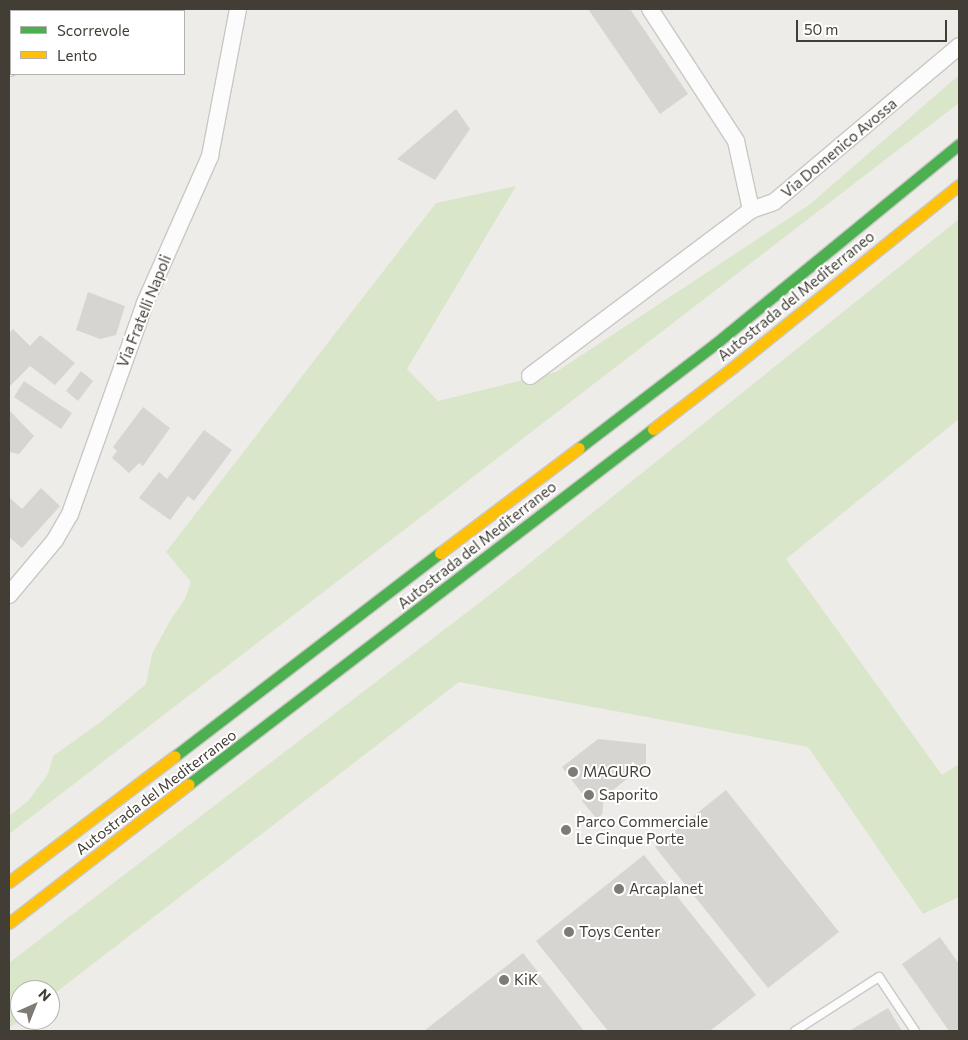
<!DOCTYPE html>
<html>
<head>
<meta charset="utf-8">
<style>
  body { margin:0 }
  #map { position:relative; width:968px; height:1040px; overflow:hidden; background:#eeece8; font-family:Commissioner,sans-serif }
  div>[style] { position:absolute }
  .green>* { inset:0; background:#dae6ca }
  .building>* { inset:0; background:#d7d5d1 }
  .roads { filter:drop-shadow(1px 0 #cac8c4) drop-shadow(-1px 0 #cac8c4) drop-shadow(0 1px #cac8c4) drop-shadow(0 -1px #cac8c4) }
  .lane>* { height:8px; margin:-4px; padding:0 4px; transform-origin:4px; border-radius:4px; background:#fcfcfc }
  .street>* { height:16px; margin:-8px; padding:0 8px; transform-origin:8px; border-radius:8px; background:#fcfcfc }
  .fast>* { height:11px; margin:-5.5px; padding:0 5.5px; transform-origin:5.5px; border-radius:5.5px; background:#4caf50 }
  .slow>* { height:11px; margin:-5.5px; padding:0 5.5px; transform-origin:5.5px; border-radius:5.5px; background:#ffc107 }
  .dots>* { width:14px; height:14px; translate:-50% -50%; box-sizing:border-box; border:2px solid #fff; border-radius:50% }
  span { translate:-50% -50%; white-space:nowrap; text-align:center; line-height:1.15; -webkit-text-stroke:4px #fff; paint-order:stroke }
  .street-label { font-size:15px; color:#423e35 }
  .poi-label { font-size:15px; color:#423e35 }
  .left { translate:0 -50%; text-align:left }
  .frame { position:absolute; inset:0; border:10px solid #423e35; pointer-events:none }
  .legend { position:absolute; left:10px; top:10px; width:175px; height:65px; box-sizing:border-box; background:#fff; border:1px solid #b3b2ae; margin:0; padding:6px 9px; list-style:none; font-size:15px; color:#423e35 }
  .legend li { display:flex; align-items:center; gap:10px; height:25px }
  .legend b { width:25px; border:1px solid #b3b2ae }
  .north { position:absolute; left:10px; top:980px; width:50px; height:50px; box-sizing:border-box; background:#fff; border:1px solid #b3b2ae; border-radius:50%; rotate:44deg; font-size:14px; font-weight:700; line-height:20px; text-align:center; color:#423e35 }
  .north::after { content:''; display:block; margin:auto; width:18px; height:22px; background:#7e7b74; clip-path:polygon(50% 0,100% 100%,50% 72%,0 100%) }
  .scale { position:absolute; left:796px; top:20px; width:151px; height:22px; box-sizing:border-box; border:2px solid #423e35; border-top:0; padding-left:6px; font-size:15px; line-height:18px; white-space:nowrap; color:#423e35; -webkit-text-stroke:4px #fff; paint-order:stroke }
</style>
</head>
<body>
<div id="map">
  <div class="green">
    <i style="clip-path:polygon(959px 75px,959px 103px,9px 834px,9px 816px,28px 801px,48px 774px,53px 756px,102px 721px,146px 684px,152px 654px,171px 619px,185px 599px,191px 582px,166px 552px,436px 203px,516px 186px,407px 369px,438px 401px,556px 372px,809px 205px)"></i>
    <i style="clip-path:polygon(959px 219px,959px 419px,786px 559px,942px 775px,959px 764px,959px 897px,923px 914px,808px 747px,459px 682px,50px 997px,50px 990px,20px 990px,20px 1020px,9px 1028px,9px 963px,496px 590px)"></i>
  </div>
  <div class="building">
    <i style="clip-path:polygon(588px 9px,630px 9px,688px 94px,660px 114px)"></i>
    <i style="clip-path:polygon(456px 109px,470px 129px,435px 180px,397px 159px)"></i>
    <i style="clip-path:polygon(88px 292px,125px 306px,116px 335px,100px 339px,76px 330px)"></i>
    <i style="clip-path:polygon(13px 329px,30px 346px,40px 335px,75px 363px,55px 385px,30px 366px,10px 386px,9px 333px)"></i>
    <i style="clip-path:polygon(81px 371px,93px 381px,78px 401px,66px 391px)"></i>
    <i style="clip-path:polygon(24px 381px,72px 413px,61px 429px,14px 397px)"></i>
    <i style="clip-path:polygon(143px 407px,170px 428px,143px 466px,139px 463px,129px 473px,112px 458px,117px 451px,113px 447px)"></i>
    <i style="clip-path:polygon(9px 410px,34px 436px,19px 454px,9px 452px)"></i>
    <i style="clip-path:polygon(204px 430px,232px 450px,194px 501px,188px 496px,170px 520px,139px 498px,159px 472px,167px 479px)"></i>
    <i style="clip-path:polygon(41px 488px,60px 506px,22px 548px,9px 537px,9px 497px,22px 509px)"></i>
    <i style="clip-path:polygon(598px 739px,646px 744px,646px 764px,604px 797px,602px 815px,596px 818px,582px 801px,584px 796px,562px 767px)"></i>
    <i style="clip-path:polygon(726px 790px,839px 932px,768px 988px,655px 847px)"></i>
    <i style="clip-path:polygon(644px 855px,756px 995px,710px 1031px,608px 1031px,536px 941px)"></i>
    <i style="clip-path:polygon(940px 937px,959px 964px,959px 1031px,949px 1031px,902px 964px)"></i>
    <i style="clip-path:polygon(523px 953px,584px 1031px,424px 1031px)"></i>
    <i style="clip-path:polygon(888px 1008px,902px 1031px,849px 1031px)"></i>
  </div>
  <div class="roads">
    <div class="lane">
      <i style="left:795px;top:1031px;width:100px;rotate:-32.7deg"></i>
      <i style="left:879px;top:977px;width:65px;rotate:56.3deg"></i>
    </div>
    <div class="street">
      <i style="left:650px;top:9px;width:158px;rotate:56.9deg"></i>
      <i style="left:736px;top:141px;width:71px;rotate:77.7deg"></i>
      <i style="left:751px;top:210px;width:24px;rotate:-19deg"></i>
      <i style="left:774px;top:202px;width:242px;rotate:-40.1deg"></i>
      <i style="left:72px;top:11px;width:3px;rotate:-45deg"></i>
      <i style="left:9px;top:68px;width:2px;rotate:-27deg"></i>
      <i style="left:530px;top:376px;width:276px;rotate:-36.9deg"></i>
      <i style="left:9px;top:595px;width:72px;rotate:-50.1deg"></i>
      <i style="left:55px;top:540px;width:30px;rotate:-60deg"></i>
      <i style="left:70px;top:514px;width:224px;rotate:-70.4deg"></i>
      <i style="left:145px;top:303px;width:161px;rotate:-66.1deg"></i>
      <i style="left:210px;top:156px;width:150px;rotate:-79.2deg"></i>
    </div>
    <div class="fast">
      <i style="left:579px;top:448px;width:171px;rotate:-37.4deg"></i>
      <i style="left:715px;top:344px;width:315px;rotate:-39.3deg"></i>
      <i style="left:175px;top:756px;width:334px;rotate:-37.5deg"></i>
      <i style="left:189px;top:784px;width:584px;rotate:-37.42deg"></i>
    </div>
    <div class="slow">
      <i style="left:653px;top:429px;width:100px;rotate:-37.7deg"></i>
      <i style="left:732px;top:368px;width:292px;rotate:-38.9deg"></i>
      <i style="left:440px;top:553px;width:174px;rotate:-37.1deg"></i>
      <i style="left:9px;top:882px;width:208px;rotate:-37.2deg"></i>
      <i style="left:9px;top:923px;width:227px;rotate:-37.7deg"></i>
    </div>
  </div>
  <div class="dots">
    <i style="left:573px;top:772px;background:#7e7b74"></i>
    <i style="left:589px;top:795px;background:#7e7b74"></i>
    <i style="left:566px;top:830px;background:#7e7b74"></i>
    <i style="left:619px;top:889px;background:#7e7b74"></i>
    <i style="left:569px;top:932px;background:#7e7b74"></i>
    <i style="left:504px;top:980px;background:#7e7b74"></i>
  </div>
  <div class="street-label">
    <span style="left:839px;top:148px;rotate:-40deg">Via Domenico Avossa</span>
    <span style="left:796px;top:296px;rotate:-39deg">Autostrada del Mediterraneo</span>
    <span style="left:144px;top:311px;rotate:-68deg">Via Fratelli Napoli</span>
    <span style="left:477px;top:545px;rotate:-38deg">Autostrada del Mediterraneo</span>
    <span style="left:156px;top:792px;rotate:-37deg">Autostrada del Mediterraneo</span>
  </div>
  <div class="poi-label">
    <span class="left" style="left:583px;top:772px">MAGURO</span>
    <span class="left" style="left:599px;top:795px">Saporito</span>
    <span class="left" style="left:576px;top:830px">Parco Commerciale<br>Le Cinque Porte</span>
    <span class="left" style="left:629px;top:889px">Arcaplanet</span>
    <span class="left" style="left:579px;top:932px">Toys Center</span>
    <span class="left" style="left:514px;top:980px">KiK</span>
  </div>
  <div class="frame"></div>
  <ul class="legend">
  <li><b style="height:6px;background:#4caf50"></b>Scorrevole</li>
  <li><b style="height:6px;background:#ffc107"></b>Lento</li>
  </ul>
  <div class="north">N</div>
  <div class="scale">50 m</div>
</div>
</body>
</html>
